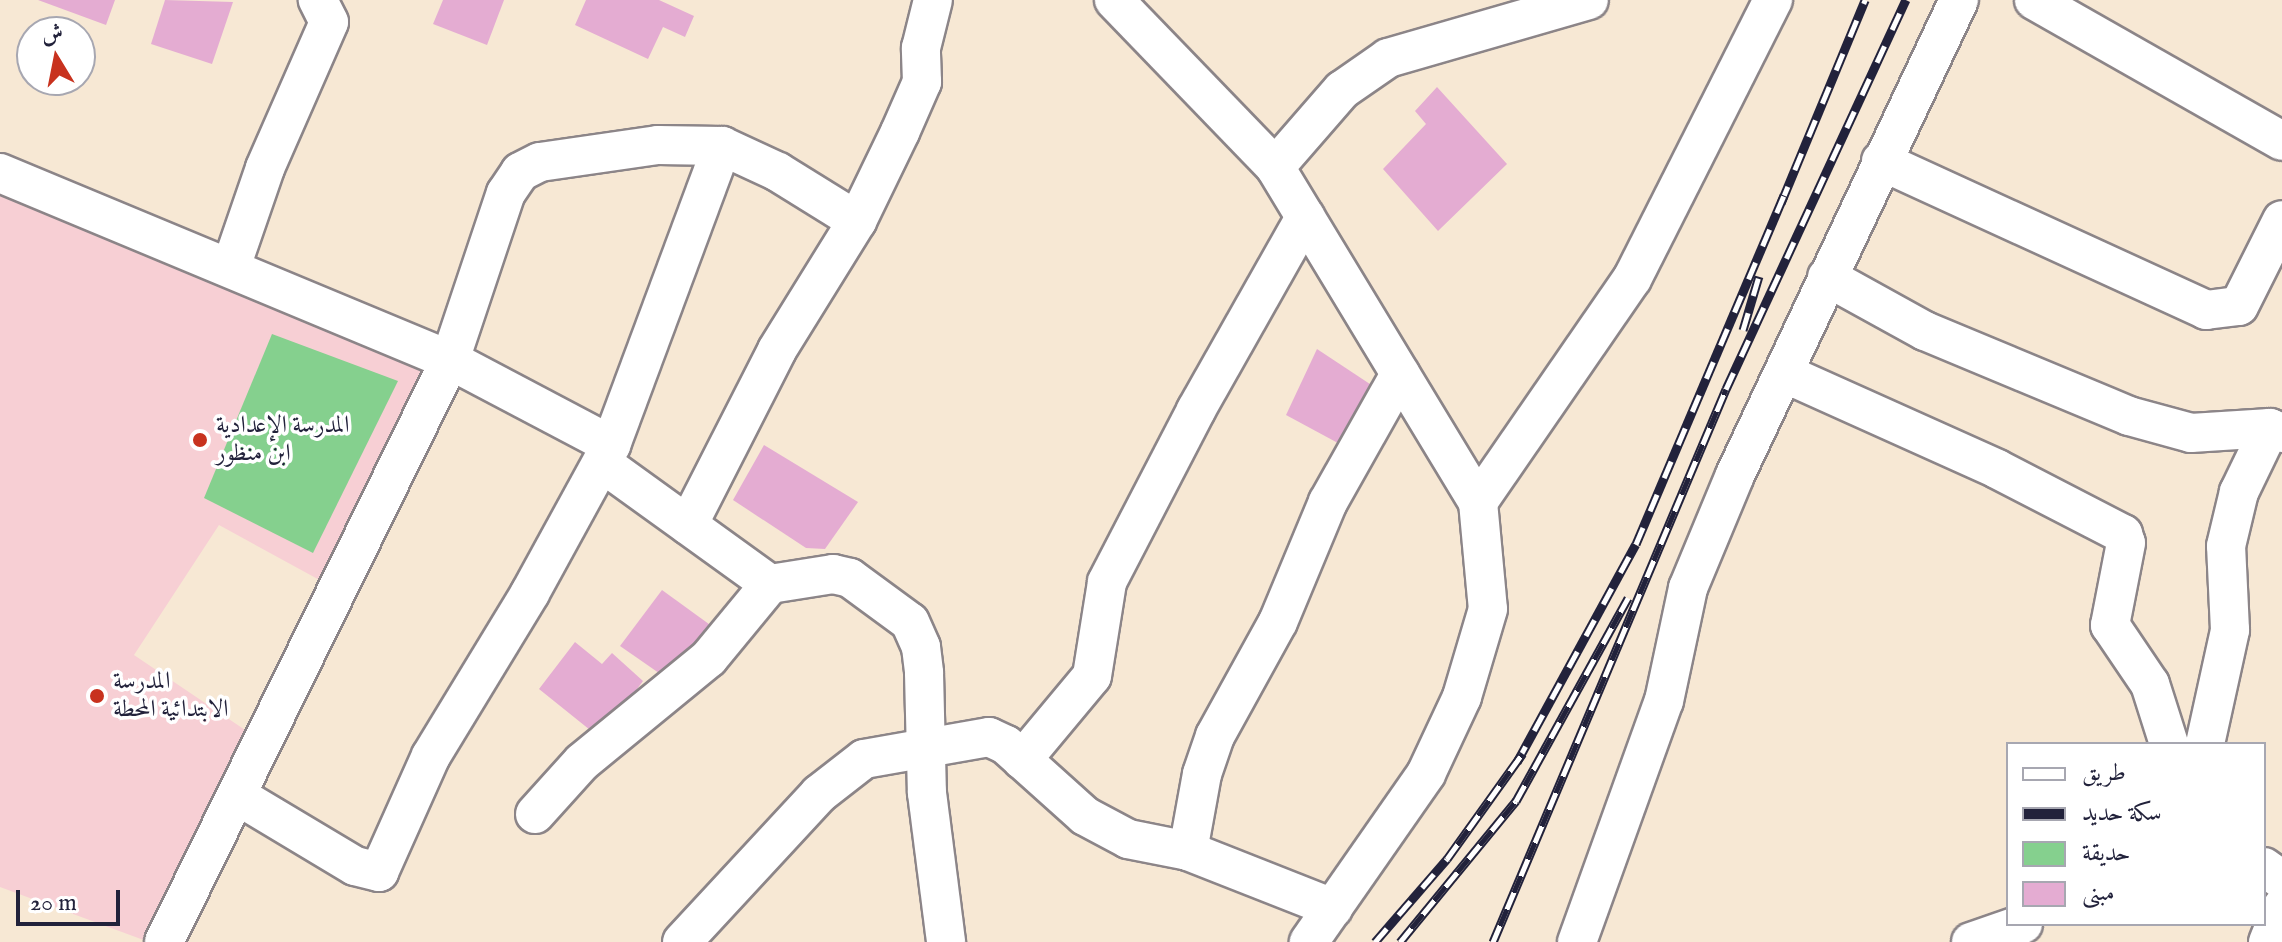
<!DOCTYPE html>
<html>
<head>
<meta charset="utf-8">
<style>
  body { margin:0 }
  #map { position:relative; width:2282px; height:942px; overflow:hidden; background:#f7e8d4; font-family:"IM FELL English",Amiri,serif }
  div>[style] { position:absolute }
  .built>* { inset:0; background:#f7cfd4 }
  .green>* { inset:0; background:#85d08e }
  .building>* { inset:0; background:#e4acd2 }
  .roads { filter:drop-shadow(2px 0 #8c8588) drop-shadow(-2px 0 #8c8588) drop-shadow(0 2px #8c8588) drop-shadow(0 -2px #8c8588) }
  .minor>* { height:38px; margin:-19px; padding:0 19px; transform-origin:19px; border-radius:19px; background:#fff }
  .rail>* { height:9px; margin-top:-4.5px; transform-origin:0; background:repeating-linear-gradient(90deg,#fff 0 18px,#22223b 0 36px); box-sizing:border-box; border-block:2px solid #22223b }
  .dots>* { width:22px; height:22px; translate:-50% -50%; box-sizing:border-box; border:4px solid #fff; border-radius:50% }
  span { translate:-50% -50%; white-space:nowrap; text-align:center; line-height:1.15; -webkit-text-stroke:7px #fff; paint-order:stroke }
  .poi-label { font-size:24px; color:#22223b }
  .left { translate:0 -50%; text-align:left }
  .legend { position:absolute; left:2006px; top:742px; width:260px; height:184px; box-sizing:border-box; background:#fff; border:2px solid #a7a7b1; margin:0; padding:10px 14px; list-style:none; font-size:24px; color:#22223b }
  .legend li { display:flex; align-items:center; gap:16px; height:40px }
  .legend b { width:40px; border:2px solid #a7a7b1 }
  .north { position:absolute; left:16px; top:16px; width:80px; height:80px; box-sizing:border-box; background:#fff; border:2px solid #a7a7b1; border-radius:50%; rotate:350deg; font-size:22px; font-weight:700; line-height:32px; text-align:center; color:#22223b }
  .north::after { content:''; display:block; margin:auto; width:28px; height:36px; background:#c8321e; clip-path:polygon(50% 0,100% 100%,50% 72%,0 100%) }
  .scale { position:absolute; left:16px; top:890px; width:104px; height:36px; box-sizing:border-box; border:4px solid #22223b; border-top:0; padding-left:10px; font-size:24px; line-height:28px; white-space:nowrap; color:#22223b; -webkit-text-stroke:6px #fff; paint-order:stroke }
</style>
</head>
<body>
<div id="map">
  <div class="built">
    <i style="clip-path:polygon(0 187px,437px 368px,325px 583px,219px 525px,134px 655px,254px 736px,149px 942px,0 887px)"></i>
  </div>
  <div class="green">
    <i style="clip-path:polygon(272px 334px,398px 381px,313px 553px,204px 498px)"></i>
  </div>
  <div class="building">
    <i style="clip-path:polygon(38px 0,115px 0,106px 25px)"></i>
    <i style="clip-path:polygon(165px 0,233px 2px,212px 64px,151px 44px)"></i>
    <i style="clip-path:polygon(443px 0,504px 0,487px 45px,433px 24px)"></i>
    <i style="clip-path:polygon(586px 0,659px 0,694px 16px,685px 37px,663px 27px,648px 59px,575px 25px)"></i>
    <i style="clip-path:polygon(1437px 87px,1507px 164px,1438px 231px,1383px 169px,1426px 124px,1415px 111px)"></i>
    <i style="clip-path:polygon(1317px 349px,1382px 392px,1349px 449px,1286px 415px)"></i>
    <i style="clip-path:polygon(764px 445px,858px 502px,825px 549px,806px 548px,733px 500px)"></i>
    <i style="clip-path:polygon(662px 590px,713px 627px,669px 680px,620px 646px)"></i>
    <i style="clip-path:polygon(575px 642px,602px 664px,612px 653px,643px 681px,600px 738px,539px 689px)"></i>
  </div>
  <div class="roads">
    <div class="minor">
      <i style="left:1114px;top:0;width:232px;rotate:46deg"></i>
      <i style="left:1275px;top:167px;width:392px;rotate:58.8deg"></i>
      <i style="left:1478px;top:502px;width:107px;rotate:84.7deg"></i>
      <i style="left:1488px;top:609px;width:92px;rotate:106.5deg"></i>
      <i style="left:1462px;top:697px;width:85px;rotate:115.1deg"></i>
      <i style="left:1426px;top:774px;width:205px;rotate:124.9deg"></i>
      <i style="left:2034px;top:0;width:285px;rotate:29.6deg"></i>
      <i style="left:1881px;top:161px;width:358px;rotate:24.6deg"></i>
      <i style="left:2206px;top:310px;width:33px;rotate:-7deg"></i>
      <i style="left:2239px;top:306px;width:96px;rotate:-63.4deg"></i>
      <i style="left:1275px;top:167px;width:102px;rotate:-49deg"></i>
      <i style="left:1342px;top:90px;width:56px;rotate:-34.8deg"></i>
      <i style="left:1388px;top:58px;width:209px;rotate:-16.1deg"></i>
      <i style="left:0;top:173px;width:487px;rotate:22.6deg"></i>
      <i style="left:450px;top:360px;width:176px;rotate:-71.5deg"></i>
      <i style="left:506px;top:193px;width:25px;rotate:-56deg"></i>
      <i style="left:520px;top:172px;width:22px;rotate:-27deg"></i>
      <i style="left:540px;top:162px;width:119px;rotate:-8.2deg"></i>
      <i style="left:658px;top:145px;width:64px;rotate:0.9deg"></i>
      <i style="left:722px;top:146px;width:62px;rotate:24.9deg"></i>
      <i style="left:778px;top:172px;width:93px;rotate:31.8deg"></i>
      <i style="left:231px;top:267px;width:105px;rotate:-71deg"></i>
      <i style="left:265px;top:168px;width:159px;rotate:-66.3deg"></i>
      <i style="left:329px;top:22px;width:25px;rotate:-117deg"></i>
      <i style="left:1827px;top:277px;width:112px;rotate:28.9deg"></i>
      <i style="left:1925px;top:331px;width:221px;rotate:22.6deg"></i>
      <i style="left:2129px;top:416px;width:64px;rotate:15.3deg"></i>
      <i style="left:2191px;top:433px;width:79px;rotate:-3.6deg"></i>
      <i style="left:2270px;top:428px;width:13px;rotate:23deg"></i>
      <i style="left:1786px;top:374px;width:231px;rotate:24.2deg"></i>
      <i style="left:1997px;top:469px;width:142px;rotate:27.3deg"></i>
      <i style="left:2123px;top:534px;width:9px;rotate:72deg"></i>
      <i style="left:2126px;top:543px;width:84px;rotate:101deg"></i>
      <i style="left:2110px;top:625px;width:71px;rotate:55.9deg"></i>
      <i style="left:2150px;top:684px;width:63px;rotate:72.4deg"></i>
      <i style="left:602px;top:463px;width:207px;rotate:35.8deg"></i>
      <i style="left:770px;top:584px;width:64px;rotate:-9deg"></i>
      <i style="left:833px;top:574px;width:17px;rotate:13deg"></i>
      <i style="left:850px;top:578px;width:74px;rotate:36.3deg"></i>
      <i style="left:910px;top:622px;width:27px;rotate:66deg"></i>
      <i style="left:921px;top:647px;width:26px;rotate:83deg"></i>
      <i style="left:924px;top:673px;width:120px;rotate:88.6deg"></i>
      <i style="left:927px;top:793px;width:150px;rotate:82.7deg"></i>
      <i style="left:1478px;top:502px;width:271px;rotate:-55.4deg"></i>
      <i style="left:1632px;top:279px;width:313px;rotate:-63.2deg"></i>
      <i style="left:688px;top:525px;width:196px;rotate:-63deg"></i>
      <i style="left:777px;top:350px;width:152px;rotate:-58.2deg"></i>
      <i style="left:857px;top:221px;width:99px;rotate:-64.2deg"></i>
      <i style="left:900px;top:132px;width:55px;rotate:-66.3deg"></i>
      <i style="left:922px;top:82px;width:34px;rotate:-92deg"></i>
      <i style="left:921px;top:48px;width:49px;rotate:-76deg"></i>
      <i style="left:2205px;top:744px;width:117px;rotate:-77.6deg"></i>
      <i style="left:2230px;top:630px;width:84px;rotate:-92.7deg"></i>
      <i style="left:2226px;top:546px;width:56px;rotate:-76.5deg"></i>
      <i style="left:2239px;top:492px;width:71px;rotate:-64.2deg"></i>
      <i style="left:1022px;top:760px;width:109px;rotate:-50.2deg"></i>
      <i style="left:1092px;top:676px;width:95px;rotate:-80.9deg"></i>
      <i style="left:1107px;top:582px;width:194px;rotate:-62.6deg"></i>
      <i style="left:1196px;top:410px;width:222px;rotate:-60.5deg"></i>
      <i style="left:238px;top:796px;width:136px;rotate:30.9deg"></i>
      <i style="left:355px;top:866px;width:25px;rotate:14deg"></i>
      <i style="left:379px;top:872px;width:127px;rotate:-65.9deg"></i>
      <i style="left:431px;top:756px;width:191px;rotate:-58.7deg"></i>
      <i style="left:530px;top:593px;width:169px;rotate:-61.3deg"></i>
      <i style="left:611px;top:445px;width:319px;rotate:-69.6deg"></i>
      <i style="left:535px;top:814px;width:70px;rotate:-47.9deg"></i>
      <i style="left:582px;top:762px;width:164px;rotate:-39.3deg"></i>
      <i style="left:709px;top:658px;width:96px;rotate:-50.5deg"></i>
      <i style="left:1188px;top:851px;width:78px;rotate:-79.7deg"></i>
      <i style="left:1202px;top:774px;width:40px;rotate:-71.1deg"></i>
      <i style="left:1215px;top:736px;width:130px;rotate:-61.1deg"></i>
      <i style="left:1278px;top:622px;width:130px;rotate:-67.4deg"></i>
      <i style="left:1328px;top:502px;width:147px;rotate:-60.6deg"></i>
      <i style="left:2264px;top:867px;width:22px;rotate:36deg"></i>
      <i style="left:164px;top:942px;width:648px;rotate:-63.83deg"></i>
      <i style="left:450px;top:360px;width:182px;rotate:27.8deg"></i>
      <i style="left:682px;top:942px;width:202px;rotate:-47.2deg"></i>
      <i style="left:819px;top:794px;width:57px;rotate:-37.9deg"></i>
      <i style="left:864px;top:759px;width:127px;rotate:-10deg"></i>
      <i style="left:989px;top:737px;width:19px;rotate:25deg"></i>
      <i style="left:1006px;top:745px;width:106px;rotate:41.9deg"></i>
      <i style="left:1085px;top:816px;width:49px;rotate:28.1deg"></i>
      <i style="left:1128px;top:839px;width:61px;rotate:11.3deg"></i>
      <i style="left:1188px;top:851px;width:156px;rotate:21.5deg"></i>
      <i style="left:1577px;top:942px;width:256px;rotate:-70.2deg"></i>
      <i style="left:1664px;top:701px;width:116px;rotate:-78deg"></i>
      <i style="left:1688px;top:588px;width:122px;rotate:-67.4deg"></i>
      <i style="left:1735px;top:475px;width:525px;rotate:-64.75deg"></i>
      <i style="left:1971px;top:942px;width:55px;rotate:-19.1deg"></i>
      <i style="left:2268px;top:942px;width:38px;rotate:-68deg"></i>
    </div>
  </div>
  <div class="rail">
    <i style="left:1781px;top:203px;width:220px;rotate:-67.5deg"></i>
    <i style="left:1743px;top:330px;width:56px;rotate:-73.5deg"></i>
    <i style="left:1517px;top:762px;width:248px;rotate:-61.4deg"></i>
    <i style="left:1636px;top:544px;width:379px;rotate:-67deg"></i>
    <i style="left:1375px;top:942px;width:110px;rotate:-49.1deg"></i>
    <i style="left:1447px;top:859px;width:130px;rotate:-54.4deg"></i>
    <i style="left:1400px;top:942px;width:183px;rotate:-50.6deg"></i>
    <i style="left:1516px;top:801px;width:232px;rotate:-61.1deg"></i>
    <i style="left:1493px;top:942px;width:600px;rotate:-67.15deg"></i>
    <i style="left:1726px;top:389px;width:429px;rotate:-65.2deg"></i>
  </div>
  <div class="dots">
    <i style="left:200px;top:440px;background:#c8321e"></i>
    <i style="left:97px;top:696px;background:#c8321e"></i>
  </div>
  <div class="poi-label">
    <span class="left" style="left:216px;top:440px">المدرسة الإعدادية<br>ابن منظور</span>
    <span class="left" style="left:113px;top:696px">المدرسة<br>الابتدائية المحطة</span>
  </div>
  <ul class="legend">
  <li><b style="height:10px;background:#fff"></b>طريق</li>
  <li><b style="height:10px;background:#22223b"></b>سكة حديد</li>
  <li><b style="height:22px;background:#85d08e"></b>حديقة</li>
  <li><b style="height:22px;background:#e4acd2"></b>مبنى</li>
  </ul>
  <div class="north">ش</div>
  <div class="scale">20 m</div>
</div>
</body>
</html>
